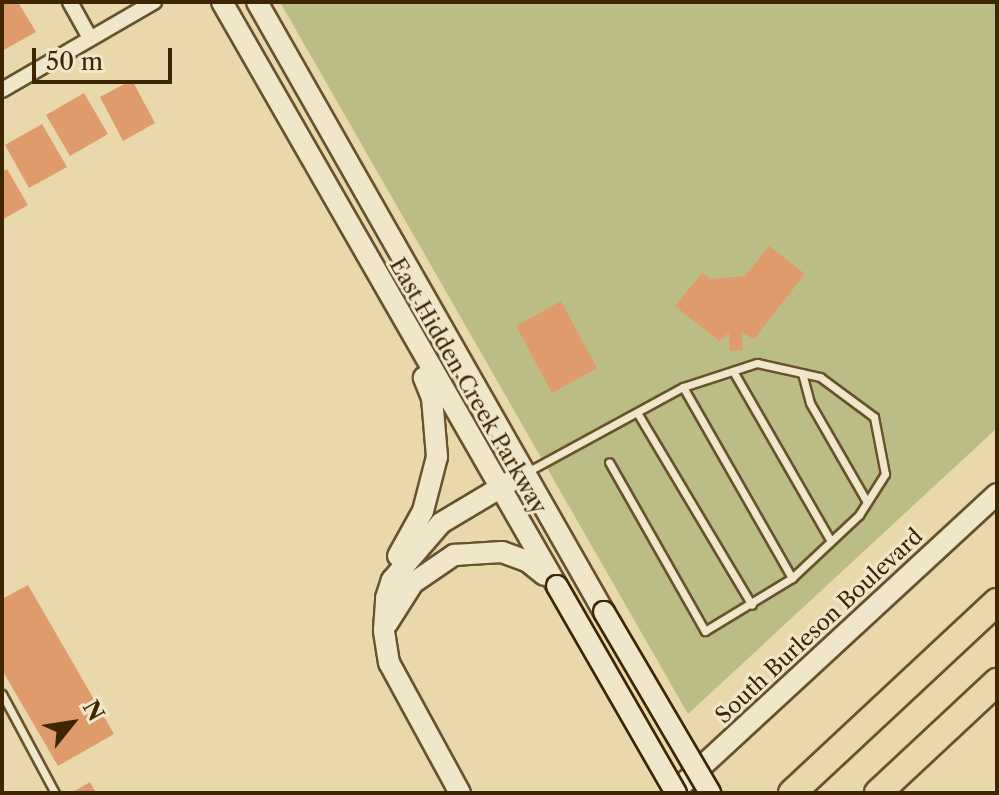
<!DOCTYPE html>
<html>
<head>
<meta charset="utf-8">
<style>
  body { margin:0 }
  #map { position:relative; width:999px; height:795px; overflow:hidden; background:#e8d8ac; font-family:"Libre Caslon Text",serif }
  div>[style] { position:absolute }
  .green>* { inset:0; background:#bcbd86 }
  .building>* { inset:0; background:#e09b6c }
  .roads { filter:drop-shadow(2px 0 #69522d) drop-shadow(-2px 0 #69522d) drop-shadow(0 2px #69522d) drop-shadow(0 -2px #69522d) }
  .lane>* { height:7px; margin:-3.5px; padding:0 3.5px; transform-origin:3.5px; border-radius:3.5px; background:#f0e6c9 }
  .street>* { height:14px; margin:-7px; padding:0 7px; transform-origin:7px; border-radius:7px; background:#f0e6c9 }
  .secondary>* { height:20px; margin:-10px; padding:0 10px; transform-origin:10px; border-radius:10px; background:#f0e6c9 }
  .highway>* { height:26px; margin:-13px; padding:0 13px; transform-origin:13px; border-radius:13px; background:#e8d8ac }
  .bridges { filter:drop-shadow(2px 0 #3f2603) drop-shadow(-2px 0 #3f2603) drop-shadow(0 2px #3f2603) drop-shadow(0 -2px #3f2603) }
  .secondary-bridge>* { height:20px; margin:-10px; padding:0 10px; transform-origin:10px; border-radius:10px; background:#f0e6c9 }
  span { translate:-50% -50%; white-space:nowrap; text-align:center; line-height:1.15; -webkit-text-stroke:6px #f0e6c9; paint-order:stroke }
  .street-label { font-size:22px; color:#3f2603 }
  .frame { position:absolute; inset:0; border:4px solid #3f2603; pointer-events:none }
  .north { position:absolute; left:32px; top:683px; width:80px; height:80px; -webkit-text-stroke:6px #f0e6c9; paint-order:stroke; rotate:60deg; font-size:22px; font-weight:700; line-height:32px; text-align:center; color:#3f2603 }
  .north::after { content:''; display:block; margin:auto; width:28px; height:36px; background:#3f2603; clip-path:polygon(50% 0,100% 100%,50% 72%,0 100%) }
  .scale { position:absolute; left:32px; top:48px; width:140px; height:36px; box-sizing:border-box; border:4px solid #3f2603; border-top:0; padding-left:10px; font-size:24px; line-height:28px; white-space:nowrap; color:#3f2603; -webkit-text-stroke:6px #f0e6c9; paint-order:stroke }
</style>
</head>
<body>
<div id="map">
  <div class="green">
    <i style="clip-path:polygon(280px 2px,997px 2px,997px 428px,688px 714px)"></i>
  </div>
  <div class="building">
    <i style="clip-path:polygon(2px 2px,18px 2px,36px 32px,2px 51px)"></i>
    <i style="clip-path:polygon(132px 80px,155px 123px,123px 141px,100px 97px)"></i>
    <i style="clip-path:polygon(84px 93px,108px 134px,70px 156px,46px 115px)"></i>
    <i style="clip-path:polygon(42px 124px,67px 167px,29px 188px,5px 145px)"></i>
    <i style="clip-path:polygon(7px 169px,28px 205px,2px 220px,2px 172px)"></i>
    <i style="clip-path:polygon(769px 246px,805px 274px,754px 339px,741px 332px,743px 350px,730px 351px,729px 333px,719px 341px,675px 306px,702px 273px,711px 279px,745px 276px)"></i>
    <i style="clip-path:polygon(561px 301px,597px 368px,552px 393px,516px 326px)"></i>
    <i style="clip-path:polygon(28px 585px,114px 734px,58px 766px,2px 670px,2px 599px)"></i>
    <i style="clip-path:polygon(90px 782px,96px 793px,71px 793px)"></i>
  </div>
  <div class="roads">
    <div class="lane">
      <i style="left:733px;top:371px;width:195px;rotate:60.1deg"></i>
      <i style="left:802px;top:373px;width:31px;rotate:75deg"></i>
      <i style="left:810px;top:403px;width:114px;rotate:60.1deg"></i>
      <i style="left:683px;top:387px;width:220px;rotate:60.3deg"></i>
      <i style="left:638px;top:414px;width:222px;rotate:59.2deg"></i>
      <i style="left:527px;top:472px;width:178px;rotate:-28.6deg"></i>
      <i style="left:683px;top:387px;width:78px;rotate:-18deg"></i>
      <i style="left:757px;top:363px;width:65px;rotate:12.5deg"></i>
      <i style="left:820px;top:377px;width:67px;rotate:36.5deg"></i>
      <i style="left:874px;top:417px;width:58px;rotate:79.1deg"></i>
      <i style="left:885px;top:474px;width:49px;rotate:122.4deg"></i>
      <i style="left:859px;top:515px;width:92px;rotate:136.8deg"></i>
      <i style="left:792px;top:578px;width:102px;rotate:148.7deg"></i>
      <i style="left:705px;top:631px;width:194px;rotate:-119.6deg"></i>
      <i style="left:2px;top:694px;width:112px;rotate:61.8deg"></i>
    </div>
    <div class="street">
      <i style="left:70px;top:2px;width:41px;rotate:60.9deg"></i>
      <i style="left:2px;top:90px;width:176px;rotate:-30.1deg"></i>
    </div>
    <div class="secondary">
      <i style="left:222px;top:2px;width:673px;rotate:60.16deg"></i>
      <i style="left:257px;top:2px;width:702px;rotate:60.37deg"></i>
      <i style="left:398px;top:556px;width:51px;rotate:-60.9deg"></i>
      <i style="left:423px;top:511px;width:56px;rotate:-75.5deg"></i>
      <i style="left:437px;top:457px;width:59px;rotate:-94.8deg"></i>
      <i style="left:432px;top:398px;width:22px;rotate:-112deg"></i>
      <i style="left:387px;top:624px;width:49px;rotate:-57.6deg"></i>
      <i style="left:413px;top:583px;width:50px;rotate:-34.3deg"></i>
      <i style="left:454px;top:555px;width:48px;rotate:-3.6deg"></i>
      <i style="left:502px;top:552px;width:27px;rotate:20deg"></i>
      <i style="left:527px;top:561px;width:22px;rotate:39deg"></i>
      <i style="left:460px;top:793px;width:148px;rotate:-118.6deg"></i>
      <i style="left:389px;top:663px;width:33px;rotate:-99deg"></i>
      <i style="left:384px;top:630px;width:32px;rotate:-86deg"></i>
      <i style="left:386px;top:598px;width:19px;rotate:-72deg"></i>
      <i style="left:392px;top:580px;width:75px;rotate:-49.3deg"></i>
      <i style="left:441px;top:523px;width:98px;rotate:-30.8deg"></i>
      <i style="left:673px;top:793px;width:441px;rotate:-42.7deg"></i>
    </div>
    <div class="highway">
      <i style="left:792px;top:793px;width:280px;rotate:-43deg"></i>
      <i style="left:878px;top:793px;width:163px;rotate:-43deg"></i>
    </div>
  </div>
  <div class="bridges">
    <div class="secondary-bridge">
      <i style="left:557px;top:586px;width:239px;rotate:60.1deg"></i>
      <i style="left:604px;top:612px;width:210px;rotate:59.6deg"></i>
    </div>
  </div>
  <div class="street-label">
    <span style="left:468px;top:386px;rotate:60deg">East Hidden Creek Parkway</span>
    <span style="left:819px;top:626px;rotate:-43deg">South Burleson Boulevard</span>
  </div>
  <div class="frame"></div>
  <div class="north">N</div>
  <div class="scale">50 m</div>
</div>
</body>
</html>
